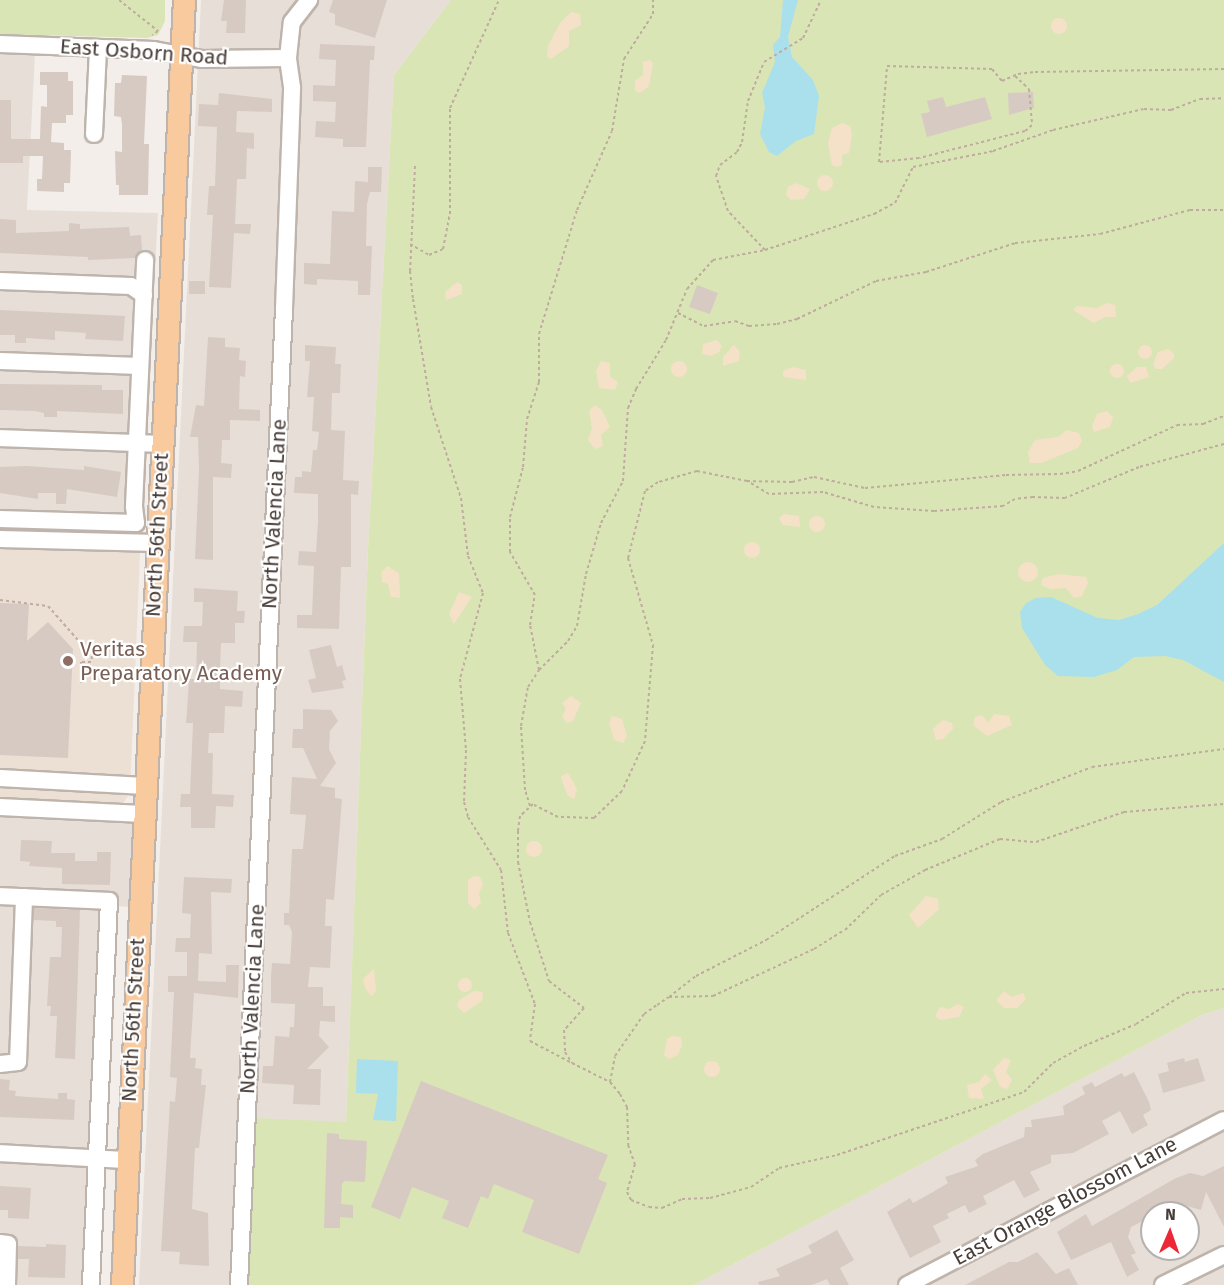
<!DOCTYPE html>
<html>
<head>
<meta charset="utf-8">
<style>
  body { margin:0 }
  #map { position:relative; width:1224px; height:1285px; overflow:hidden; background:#f3eee9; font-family:"Fira Sans",sans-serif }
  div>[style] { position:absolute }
  .residential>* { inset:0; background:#e7dfd7 }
  .education>* { inset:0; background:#ece0d4 }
  .green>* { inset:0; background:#dae5b5 }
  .sand>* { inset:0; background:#f5e1c8 }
  .round { border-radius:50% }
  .water>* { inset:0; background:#a9e0ec }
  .building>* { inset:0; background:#d7cac2 }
  .path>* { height:2px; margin-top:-1px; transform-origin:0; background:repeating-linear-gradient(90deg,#bfac9e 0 3px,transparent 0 6px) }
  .roads { filter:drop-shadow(2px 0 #beb4ac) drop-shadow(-2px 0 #beb4ac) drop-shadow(0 2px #beb4ac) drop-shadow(0 -2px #beb4ac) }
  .minor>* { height:16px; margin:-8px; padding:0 8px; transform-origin:8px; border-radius:8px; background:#fff }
  .major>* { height:21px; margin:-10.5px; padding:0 10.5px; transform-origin:10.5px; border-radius:10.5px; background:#f8ca9e }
  .dots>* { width:16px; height:16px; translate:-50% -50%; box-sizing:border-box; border:3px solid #fff; border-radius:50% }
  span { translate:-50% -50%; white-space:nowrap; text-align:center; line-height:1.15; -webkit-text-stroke:4.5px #fff; paint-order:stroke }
  .street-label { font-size:21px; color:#473d38 }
  .education-label { font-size:21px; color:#785e54 }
  .left { translate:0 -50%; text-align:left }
  .north { position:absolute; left:1140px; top:1201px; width:60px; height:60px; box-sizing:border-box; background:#fff; border:2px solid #b5b1af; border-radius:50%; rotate:2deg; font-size:16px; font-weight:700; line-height:24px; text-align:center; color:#473d38 }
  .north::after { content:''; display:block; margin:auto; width:21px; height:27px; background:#ec2736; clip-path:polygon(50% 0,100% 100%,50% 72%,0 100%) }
</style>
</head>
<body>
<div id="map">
  <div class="residential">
    <i style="clip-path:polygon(201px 0,451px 0,394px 75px,368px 549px,346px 1122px,249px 1253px,248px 1285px,139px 1285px)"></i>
    <i style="clip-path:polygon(0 51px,35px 53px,27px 210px,158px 213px,141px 529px,0 524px)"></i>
    <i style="clip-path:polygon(0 813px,133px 818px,129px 907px,102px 905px,85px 1285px,0 1285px)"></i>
    <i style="clip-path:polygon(evenodd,1224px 1008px,1224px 1285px,694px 1285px,1202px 1015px,1224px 1008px,1152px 1213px,1188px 1213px,1188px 1249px,1152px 1249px,1152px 1213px)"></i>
  </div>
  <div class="education">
    <i style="clip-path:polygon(0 524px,141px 529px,130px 792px,123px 804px,0 800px)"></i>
  </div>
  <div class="green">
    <i style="clip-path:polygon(0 0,165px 0,165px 21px,158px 35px,147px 38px,0 34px)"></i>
    <i style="clip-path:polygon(451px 0,1224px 0,1224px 1008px,1202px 1015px,694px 1285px,248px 1285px,255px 1118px,346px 1122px,368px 549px,394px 75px)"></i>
  </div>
  <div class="sand">
    <i style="clip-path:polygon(571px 12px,580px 14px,581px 25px,569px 31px,569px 46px,551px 59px,547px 57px,548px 46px,560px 23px)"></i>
    <i class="round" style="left:1051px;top:18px;width:16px;height:16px"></i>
    <i style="clip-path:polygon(650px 60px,653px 63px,649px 86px,640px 93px,635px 91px,635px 81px,643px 75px,643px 62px)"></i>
    <i style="clip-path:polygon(842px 123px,850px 126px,852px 133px,849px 153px,842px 155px,842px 165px,837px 167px,832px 165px,828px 143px,832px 128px)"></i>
    <i class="round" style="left:817px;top:175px;width:16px;height:16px"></i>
    <i style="clip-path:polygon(796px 183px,810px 189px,804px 199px,791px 200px,786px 195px,788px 187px)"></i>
    <i style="clip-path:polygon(457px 282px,462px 285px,462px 294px,446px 300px,445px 292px)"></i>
    <i style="clip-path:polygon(1107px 303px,1115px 305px,1116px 317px,1105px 317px,1094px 323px,1073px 310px,1077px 306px,1097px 308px)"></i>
    <i style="clip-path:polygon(717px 340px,722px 346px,719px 352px,711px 356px,702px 354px,703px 344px)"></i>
    <i class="round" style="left:1138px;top:345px;width:14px;height:14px"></i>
    <i style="clip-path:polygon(734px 345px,740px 352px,739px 361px,723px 366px,723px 357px)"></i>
    <i style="clip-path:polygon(1168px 349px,1174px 353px,1174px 358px,1162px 369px,1156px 369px,1153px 364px,1158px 352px)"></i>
    <i style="clip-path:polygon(601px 361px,610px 363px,610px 377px,618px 382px,615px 390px,599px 388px,596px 371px)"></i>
    <i class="round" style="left:671px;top:361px;width:16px;height:16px"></i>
    <i class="round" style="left:1110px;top:364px;width:14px;height:14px"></i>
    <i style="clip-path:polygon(792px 367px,806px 370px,806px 380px,783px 377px,783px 371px)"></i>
    <i style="clip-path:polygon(1137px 367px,1146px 367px,1149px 377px,1130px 383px,1127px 376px)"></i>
    <i style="clip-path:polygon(595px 405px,602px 410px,610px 427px,601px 435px,603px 446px,595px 449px,588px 440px,592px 428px,589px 411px)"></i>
    <i style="clip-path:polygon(1107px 411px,1113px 417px,1110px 427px,1094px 432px,1092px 426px,1097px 414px)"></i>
    <i style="clip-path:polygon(1067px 430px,1079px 433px,1082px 441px,1078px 448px,1041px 463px,1030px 463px,1028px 452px,1035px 440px,1058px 437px)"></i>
    <i style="clip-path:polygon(784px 514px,799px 516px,800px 527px,783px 525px,779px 518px)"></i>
    <i class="round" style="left:809px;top:516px;width:16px;height:16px"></i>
    <i class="round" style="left:744px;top:542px;width:16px;height:16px"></i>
    <i class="round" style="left:1018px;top:562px;width:20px;height:20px"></i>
    <i style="clip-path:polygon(387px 566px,399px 573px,400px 598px,391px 597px,388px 584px,382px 582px,381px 573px)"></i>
    <i style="clip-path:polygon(1058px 574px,1086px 577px,1088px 583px,1082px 596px,1074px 598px,1066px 588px,1051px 589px,1041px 585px,1043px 578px)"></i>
    <i style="clip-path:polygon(459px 592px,472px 597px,454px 624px,449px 614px)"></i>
    <i style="clip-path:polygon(571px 696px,581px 703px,573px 721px,567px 723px,562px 717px,566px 709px,562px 703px)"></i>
    <i style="clip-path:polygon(994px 714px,1009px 716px,1012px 725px,987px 736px,973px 725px,975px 717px,982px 715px,988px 723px)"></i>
    <i style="clip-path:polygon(612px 716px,622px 719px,627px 736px,623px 743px,614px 740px,609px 723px)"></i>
    <i style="clip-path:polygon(943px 720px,952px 723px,953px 729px,943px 739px,936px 740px,933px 729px)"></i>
    <i style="clip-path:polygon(568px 773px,577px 789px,574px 799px,568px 796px,562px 781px,561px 776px)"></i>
    <i class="round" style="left:526px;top:841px;width:16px;height:16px"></i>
    <i style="clip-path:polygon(474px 876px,480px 877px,483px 885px,479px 893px,481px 903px,474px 909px,468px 903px,468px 880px)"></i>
    <i style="clip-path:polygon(926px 896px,938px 899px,939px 909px,918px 928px,909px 915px)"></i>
    <i style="clip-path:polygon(374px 969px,376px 991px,372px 996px,366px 990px,363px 979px)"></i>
    <i class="round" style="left:458px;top:978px;width:14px;height:14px"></i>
    <i style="clip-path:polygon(474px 991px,483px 992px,482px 1001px,464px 1013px,457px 1006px,459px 1000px)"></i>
    <i style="clip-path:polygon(1004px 991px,1012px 997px,1023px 993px,1026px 999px,1017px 1008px,1004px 1008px,996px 1000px)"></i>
    <i style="clip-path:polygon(958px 1004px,964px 1007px,959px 1017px,940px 1020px,935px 1016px,940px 1007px,949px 1009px)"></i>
    <i style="clip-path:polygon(672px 1036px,681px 1037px,682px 1045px,678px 1055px,669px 1059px,664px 1055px,667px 1039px)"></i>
    <i style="clip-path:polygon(1004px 1058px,1011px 1060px,1006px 1072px,1012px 1080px,1007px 1089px,1000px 1087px,993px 1070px)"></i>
    <i class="round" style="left:704px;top:1061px;width:16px;height:16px"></i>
    <i style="clip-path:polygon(985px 1074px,992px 1080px,981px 1089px,984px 1099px,969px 1098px,967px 1085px,979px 1082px)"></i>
  </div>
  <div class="water">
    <i style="clip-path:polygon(783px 0,798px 0,788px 37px,792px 57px,813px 80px,819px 96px,814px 134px,796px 141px,777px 156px,769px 152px,760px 134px,765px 107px,762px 93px,775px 62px,773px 45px,780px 37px)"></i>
    <i style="clip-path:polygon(1224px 543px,1224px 682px,1183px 660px,1165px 656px,1134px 657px,1117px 670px,1094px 677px,1058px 676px,1045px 665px,1022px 628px,1020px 612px,1026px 603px,1036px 598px,1051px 597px,1098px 618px,1119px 620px,1138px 614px,1157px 605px)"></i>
    <i style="clip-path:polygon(357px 1059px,398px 1061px,396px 1121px,373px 1120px,378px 1094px,356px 1093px)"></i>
  </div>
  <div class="building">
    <i style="clip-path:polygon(224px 0,246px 0,245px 33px,226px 33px,227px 21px,221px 21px)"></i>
    <i style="clip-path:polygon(333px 0,387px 0,375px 38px,335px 25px,335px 14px,329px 12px)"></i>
    <i style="clip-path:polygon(320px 44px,375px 46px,374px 60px,370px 60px,366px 147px,343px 147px,343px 139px,315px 137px,316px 121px,335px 122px,336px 102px,313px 101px,313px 85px,335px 86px,336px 60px,319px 59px)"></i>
    <i style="clip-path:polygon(40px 72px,68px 72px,68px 81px,73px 81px,73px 115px,66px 115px,66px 123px,52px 123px,51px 142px,64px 143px,64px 150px,71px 150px,70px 183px,64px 183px,64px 192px,37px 191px,37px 179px,42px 179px,43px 156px,23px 156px,23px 163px,0 163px,0 100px,11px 100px,11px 139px,40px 139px,41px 106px,47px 107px,47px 85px,40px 85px)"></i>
    <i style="clip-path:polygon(122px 75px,147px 76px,144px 144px,149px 144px,148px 195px,119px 195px,119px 185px,116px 185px,115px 151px,122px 152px,122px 125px,121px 117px,114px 116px,115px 83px,121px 83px)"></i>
    <i style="clip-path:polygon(1033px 92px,1034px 108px,1009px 115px,1008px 93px)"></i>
    <i style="clip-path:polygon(219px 93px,272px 99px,272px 112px,237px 111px,236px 132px,254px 133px,254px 149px,247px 148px,246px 179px,237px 179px,235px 224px,251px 224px,250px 234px,234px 233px,231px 288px,209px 287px,213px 215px,207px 215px,209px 186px,215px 186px,217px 127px,198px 126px,199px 104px,218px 105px)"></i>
    <i style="clip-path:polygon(943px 97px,946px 107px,985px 97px,992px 119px,927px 137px,921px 114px,930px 112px,927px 101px)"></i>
    <i style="clip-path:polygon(368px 167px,382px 167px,381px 192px,370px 192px,367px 204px,366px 246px,372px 246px,370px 295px,358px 295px,358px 281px,317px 279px,317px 285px,304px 284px,304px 263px,330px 264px,332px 211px,354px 212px,355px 181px,368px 182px)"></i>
    <i style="clip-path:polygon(0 219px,16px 220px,16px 233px,69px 231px,69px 223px,80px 224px,80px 229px,129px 227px,130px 236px,141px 235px,142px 250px,135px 258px,88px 260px,88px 257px,0 253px)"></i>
    <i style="clip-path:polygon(189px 281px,205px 281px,205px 294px,189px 294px)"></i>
    <i style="clip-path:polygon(697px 285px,718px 293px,710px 314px,689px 307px)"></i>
    <i style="clip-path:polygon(0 310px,125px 316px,123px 341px,85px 339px,86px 333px,55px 331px,55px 340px,26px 338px,26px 343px,15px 343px,15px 335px,0 335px)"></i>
    <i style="clip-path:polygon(208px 337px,225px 338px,225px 347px,240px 348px,239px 360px,246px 361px,245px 377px,240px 376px,239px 409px,260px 410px,260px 421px,230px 420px,230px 440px,222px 440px,221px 463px,232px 464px,231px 478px,213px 477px,213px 560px,195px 559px,199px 470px,198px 437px,190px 437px,196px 405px,204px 406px)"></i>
    <i style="clip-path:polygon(305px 345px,336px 347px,335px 364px,341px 364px,340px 393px,332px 393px,331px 430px,345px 431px,343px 480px,359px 481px,358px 495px,351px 494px,351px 567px,341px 567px,339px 629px,297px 628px,297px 615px,312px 615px,314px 566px,298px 565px,299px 551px,316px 552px,318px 522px,318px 494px,294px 493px,295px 477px,302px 477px,302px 471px,311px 472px,313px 450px,317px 450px,319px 432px,312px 431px,314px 397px,307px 397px,310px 361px,305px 361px)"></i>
    <i style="clip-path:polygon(0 384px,102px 385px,102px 390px,123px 390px,123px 414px,57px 411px,57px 417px,44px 417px,44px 413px,35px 411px,0 410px)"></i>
    <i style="clip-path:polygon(27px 466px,84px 470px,84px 466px,121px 472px,117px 497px,67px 489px,66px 504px,56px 504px,56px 493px,38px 493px,38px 499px,0 493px,0 467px)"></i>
    <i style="clip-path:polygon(194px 588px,238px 591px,237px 611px,245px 611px,244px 623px,235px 623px,235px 643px,221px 643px,220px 669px,220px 689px,243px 691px,242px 707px,225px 706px,224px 733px,209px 733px,208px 753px,213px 753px,212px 794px,234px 795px,233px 807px,216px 806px,215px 828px,191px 828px,191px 807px,180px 807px,181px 794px,190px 794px,193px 723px,186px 723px,187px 711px,189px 679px,196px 679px,197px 642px,183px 642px,184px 626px,202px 626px,203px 602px,194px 602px)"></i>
    <i style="clip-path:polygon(0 603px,29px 604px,27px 641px,48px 622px,73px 649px,68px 758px,0 755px)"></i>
    <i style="clip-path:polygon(331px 645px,337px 667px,342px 665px,346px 680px,342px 681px,344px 688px,312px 693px,308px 680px,316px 678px,309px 650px)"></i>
    <i style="clip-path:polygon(303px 709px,331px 710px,338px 721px,330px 731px,329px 749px,336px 763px,320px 786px,335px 788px,335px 798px,342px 799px,334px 900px,326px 899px,325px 926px,332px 926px,330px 968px,310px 967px,308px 987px,323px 987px,323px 1006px,335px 1006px,335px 1022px,320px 1021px,319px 1036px,329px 1047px,307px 1069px,321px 1069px,320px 1105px,293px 1104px,294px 1085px,262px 1083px,263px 1066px,273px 1066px,275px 1036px,289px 1037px,290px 1027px,294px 1027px,295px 1004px,271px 1003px,271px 977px,272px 963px,290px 964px,292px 932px,289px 925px,284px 925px,284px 913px,289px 913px,292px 849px,303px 849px,306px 815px,290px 814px,292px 777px,317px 779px,303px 748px,292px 748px,293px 729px,303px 729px)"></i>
    <i style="clip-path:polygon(21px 840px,52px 841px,51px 853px,75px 853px,75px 861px,97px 861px,97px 852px,111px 852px,110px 885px,62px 884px,62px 868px,29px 866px,30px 862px,20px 861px)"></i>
    <i style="clip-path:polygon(184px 877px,232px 879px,231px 893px,211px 892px,212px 954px,199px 953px,198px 981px,226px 982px,226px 965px,239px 965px,238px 998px,194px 993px,190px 1058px,196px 1058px,195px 1068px,202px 1069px,201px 1085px,206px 1085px,199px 1148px,195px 1148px,192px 1209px,208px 1213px,209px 1266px,179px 1264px,180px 1252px,161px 1251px,170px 1101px,175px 1102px,177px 1078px,170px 1077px,174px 992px,168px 992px,168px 976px,187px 976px,187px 952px,175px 952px,176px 938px,190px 938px,191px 914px,182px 913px)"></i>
    <i style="clip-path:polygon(34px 908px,80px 910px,75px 1059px,55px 1058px,57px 1016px,50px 1016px,51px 1006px,47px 1006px,50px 957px,61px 957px,62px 927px,56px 927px,56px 921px,34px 920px)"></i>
    <i style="clip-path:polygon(1184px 1058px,1185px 1062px,1198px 1058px,1205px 1081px,1163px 1093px,1158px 1074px,1169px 1071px,1167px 1063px)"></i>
    <i style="clip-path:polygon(1134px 1072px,1149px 1102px,1151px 1110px,1143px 1115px,1148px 1125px,1132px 1134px,1120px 1111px,1102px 1121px,1109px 1134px,1073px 1153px,1051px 1155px,1051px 1163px,1030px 1172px,1040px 1190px,1024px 1198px,1014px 1180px,983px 1196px,987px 1204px,969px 1213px,965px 1205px,947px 1214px,949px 1218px,933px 1226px,941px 1242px,910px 1258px,887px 1212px,910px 1198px,913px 1203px,933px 1192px,948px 1183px,945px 1177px,978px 1166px,975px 1160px,983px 1154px,1024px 1137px,1025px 1127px,1032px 1127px,1031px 1120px,1064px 1115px,1063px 1106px,1085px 1094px,1082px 1087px,1092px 1082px,1095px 1087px,1122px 1073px,1124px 1077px)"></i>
    <i style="clip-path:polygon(0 1079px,10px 1080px,9px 1090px,16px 1091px,15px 1096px,58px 1099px,58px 1093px,67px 1093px,67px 1099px,75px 1100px,74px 1120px,0 1117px)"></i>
    <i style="clip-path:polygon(421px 1081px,608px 1155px,598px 1179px,607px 1183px,579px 1254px,522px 1232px,534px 1200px,494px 1184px,488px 1199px,481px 1196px,468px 1228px,442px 1218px,449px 1201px,412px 1187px,400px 1219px,371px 1207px)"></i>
    <i style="clip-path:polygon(327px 1133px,339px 1134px,339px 1139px,367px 1141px,365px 1182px,344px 1181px,342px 1184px,341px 1204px,353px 1205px,353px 1218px,340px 1217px,340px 1228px,324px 1228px)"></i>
    <i style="clip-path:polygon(1224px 1166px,1224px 1227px,1206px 1192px,1201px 1210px,1187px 1206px,1174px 1213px,1152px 1213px,1152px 1232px,1145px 1220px,1131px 1227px,1128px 1237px,1136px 1253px,1131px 1255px,1139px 1270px,1127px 1277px,1111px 1242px,1071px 1260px,1057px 1232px,1086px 1214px,1092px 1226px,1176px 1178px,1190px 1173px,1203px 1176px)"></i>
    <i style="clip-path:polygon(0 1186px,31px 1188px,29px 1219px,8px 1218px,8px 1210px,0 1210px)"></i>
    <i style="clip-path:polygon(837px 1230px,854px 1260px,840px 1268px,849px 1285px,830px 1285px,827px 1279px,812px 1285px,759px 1285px,758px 1282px,780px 1276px,776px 1269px,812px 1253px,808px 1246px)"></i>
    <i style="clip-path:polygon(46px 1244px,66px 1245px,65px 1278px,28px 1277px,29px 1259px,18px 1259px,18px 1246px,46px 1247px)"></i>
    <i style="clip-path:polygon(1037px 1252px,1056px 1274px,1069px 1268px,1078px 1285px,965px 1285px,1009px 1262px,1018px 1262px)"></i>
  </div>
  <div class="path">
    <i style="left:119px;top:0;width:50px;rotate:38.5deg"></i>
    <i style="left:158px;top:31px;width:7px;rotate:146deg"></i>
    <i style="left:1015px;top:76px;width:19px;rotate:43deg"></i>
    <i style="left:1029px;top:89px;width:36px;rotate:85deg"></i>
    <i style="left:1032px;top:125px;width:9px;rotate:139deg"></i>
    <i style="left:1025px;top:131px;width:109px;rotate:165.7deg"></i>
    <i style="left:919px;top:158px;width:40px;rotate:174.3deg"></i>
    <i style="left:879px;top:162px;width:96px;rotate:-85.2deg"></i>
    <i style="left:887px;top:66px;width:105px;rotate:1.6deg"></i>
    <i style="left:992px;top:69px;width:16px;rotate:50deg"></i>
    <i style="left:1002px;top:81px;width:17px;rotate:-24deg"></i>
    <i style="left:1018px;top:74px;width:17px;rotate:-7deg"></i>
    <i style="left:1035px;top:72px;width:189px;rotate:-0.9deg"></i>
    <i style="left:415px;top:166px;width:105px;rotate:92.7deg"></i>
    <i style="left:410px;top:271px;width:28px;rotate:84deg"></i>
    <i style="left:413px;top:299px;width:109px;rotate:80.5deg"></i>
    <i style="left:431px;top:407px;width:96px;rotate:71.8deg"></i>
    <i style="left:461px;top:498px;width:58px;rotate:83.1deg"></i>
    <i style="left:468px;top:556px;width:40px;rotate:68deg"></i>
    <i style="left:483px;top:593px;width:89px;rotate:105deg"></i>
    <i style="left:460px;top:679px;width:71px;rotate:85.2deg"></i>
    <i style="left:466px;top:750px;width:52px;rotate:92.2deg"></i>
    <i style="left:464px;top:802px;width:16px;rotate:75deg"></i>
    <i style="left:468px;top:817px;width:62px;rotate:58.1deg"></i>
    <i style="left:501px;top:870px;width:63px;rotate:83.7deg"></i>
    <i style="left:508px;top:933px;width:76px;rotate:69.2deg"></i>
    <i style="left:535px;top:1004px;width:37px;rotate:98deg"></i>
    <i style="left:530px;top:1041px;width:47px;rotate:27.6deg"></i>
    <i style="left:410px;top:244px;width:22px;rotate:30deg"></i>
    <i style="left:429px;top:255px;width:15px;rotate:-23deg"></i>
    <i style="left:443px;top:249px;width:36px;rotate:-79deg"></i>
    <i style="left:450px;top:214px;width:106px;rotate:-90deg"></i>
    <i style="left:450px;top:108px;width:119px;rotate:-65.6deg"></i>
    <i style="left:765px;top:250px;width:54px;rotate:-133.5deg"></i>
    <i style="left:728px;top:211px;width:37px;rotate:-109deg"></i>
    <i style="left:716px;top:176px;width:12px;rotate:-70deg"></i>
    <i style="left:720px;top:165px;width:21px;rotate:-37deg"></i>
    <i style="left:737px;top:152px;width:11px;rotate:-63deg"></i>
    <i style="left:742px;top:142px;width:41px;rotate:-81.7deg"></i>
    <i style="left:748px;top:101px;width:42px;rotate:-67.7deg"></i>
    <i style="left:764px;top:62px;width:46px;rotate:-31.6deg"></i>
    <i style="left:803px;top:38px;width:42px;rotate:-64.7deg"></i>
    <i style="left:678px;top:313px;width:29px;rotate:27deg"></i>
    <i style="left:704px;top:326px;width:31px;rotate:-9deg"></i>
    <i style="left:735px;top:321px;width:15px;rotate:20deg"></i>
    <i style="left:749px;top:326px;width:28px;rotate:-4deg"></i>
    <i style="left:777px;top:324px;width:21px;rotate:-14deg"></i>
    <i style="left:797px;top:319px;width:88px;rotate:-25.7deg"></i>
    <i style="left:876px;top:281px;width:51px;rotate:-10.2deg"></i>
    <i style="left:926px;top:272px;width:94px;rotate:-18deg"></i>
    <i style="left:1015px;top:243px;width:85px;rotate:-6deg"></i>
    <i style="left:1100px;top:234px;width:93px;rotate:-14.9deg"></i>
    <i style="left:1190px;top:210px;width:34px"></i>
    <i style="left:1224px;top:444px;width:88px;rotate:164.9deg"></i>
    <i style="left:1139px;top:467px;width:80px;rotate:157.3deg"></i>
    <i style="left:1065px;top:498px;width:32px;rotate:-178deg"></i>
    <i style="left:1033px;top:497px;width:18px;rotate:174deg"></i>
    <i style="left:1015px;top:499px;width:14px;rotate:150deg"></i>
    <i style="left:1003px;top:506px;width:69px;rotate:175.9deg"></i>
    <i style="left:934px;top:511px;width:60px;rotate:-176.2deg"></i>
    <i style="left:874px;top:507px;width:53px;rotate:-163.6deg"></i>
    <i style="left:823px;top:492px;width:54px;rotate:177.9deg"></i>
    <i style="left:769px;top:494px;width:26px;rotate:-149deg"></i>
    <i style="left:747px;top:481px;width:51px;rotate:-168.7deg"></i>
    <i style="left:697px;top:471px;width:41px;rotate:164.2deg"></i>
    <i style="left:658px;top:482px;width:16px;rotate:145deg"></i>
    <i style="left:645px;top:491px;width:69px;rotate:104.2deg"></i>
    <i style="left:628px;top:558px;width:91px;rotate:74deg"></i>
    <i style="left:653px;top:645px;width:96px;rotate:94.8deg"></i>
    <i style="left:645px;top:741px;width:55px;rotate:114.7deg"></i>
    <i style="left:622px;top:791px;width:39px;rotate:136deg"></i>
    <i style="left:594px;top:818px;width:36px;rotate:-178deg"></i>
    <i style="left:558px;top:817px;width:28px;rotate:-153deg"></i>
    <i style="left:533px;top:804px;width:18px;rotate:137deg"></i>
    <i style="left:520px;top:816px;width:15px;rotate:98deg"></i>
    <i style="left:518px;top:831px;width:31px;rotate:90deg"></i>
    <i style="left:518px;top:862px;width:61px;rotate:78.7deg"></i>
    <i style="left:530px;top:922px;width:62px;rotate:72.1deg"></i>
    <i style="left:549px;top:981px;width:44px;rotate:37.6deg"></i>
    <i style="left:584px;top:1008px;width:30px;rotate:132deg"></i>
    <i style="left:564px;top:1030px;width:22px;rotate:87deg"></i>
    <i style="left:565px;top:1052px;width:13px;rotate:58deg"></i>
    <i style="left:572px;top:1063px;width:42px;rotate:26.6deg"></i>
    <i style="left:610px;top:1082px;width:16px;rotate:50deg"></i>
    <i style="left:620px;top:1094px;width:15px;rotate:62deg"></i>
    <i style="left:627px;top:1107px;width:38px;rotate:88deg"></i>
    <i style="left:628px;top:1145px;width:20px;rotate:70deg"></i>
    <i style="left:635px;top:1164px;width:29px;rotate:106deg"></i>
    <i style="left:627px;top:1192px;width:9px;rotate:63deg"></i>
    <i style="left:631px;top:1200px;width:19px;rotate:21deg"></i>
    <i style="left:649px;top:1207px;width:13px;rotate:4deg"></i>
    <i style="left:662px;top:1208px;width:22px;rotate:-24deg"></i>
    <i style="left:682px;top:1199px;width:28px;rotate:-2deg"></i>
    <i style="left:710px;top:1198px;width:42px;rotate:-15deg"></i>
    <i style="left:751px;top:1187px;width:34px;rotate:-34deg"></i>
    <i style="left:779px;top:1168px;width:59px;rotate:-12.6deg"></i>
    <i style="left:837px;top:1155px;width:197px;rotate:-18.6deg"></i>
    <i style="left:1024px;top:1092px;width:41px;rotate:-45deg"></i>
    <i style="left:1053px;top:1063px;width:35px;rotate:-29deg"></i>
    <i style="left:1084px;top:1046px;width:56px;rotate:-22.9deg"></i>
    <i style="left:1136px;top:1024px;width:59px;rotate:-31.8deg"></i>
    <i style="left:1186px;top:993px;width:38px;rotate:-6deg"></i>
    <i style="left:747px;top:481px;width:45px;rotate:1.3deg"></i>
    <i style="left:792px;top:482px;width:23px;rotate:-13deg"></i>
    <i style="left:814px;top:477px;width:52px;rotate:12.2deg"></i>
    <i style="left:865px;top:488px;width:142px;rotate:-5.3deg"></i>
    <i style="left:1006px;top:475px;width:54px;rotate:-1.1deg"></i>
    <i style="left:1060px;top:474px;width:18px;rotate:-9deg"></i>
    <i style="left:1078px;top:471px;width:109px;rotate:-24.9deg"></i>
    <i style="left:1177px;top:425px;width:26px;rotate:-2deg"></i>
    <i style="left:1203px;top:424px;width:22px;rotate:-21deg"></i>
    <i style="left:0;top:600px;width:48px;rotate:7.1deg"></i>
    <i style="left:48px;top:606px;width:67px;rotate:48.7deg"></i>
    <i style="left:92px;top:656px;width:6px;rotate:99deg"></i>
    <i style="left:91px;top:662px;width:10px;rotate:180deg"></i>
    <i style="left:81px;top:662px;width:24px;rotate:90deg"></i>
    <i style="left:539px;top:670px;width:41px;rotate:-45deg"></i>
    <i style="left:568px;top:641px;width:17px;rotate:-59deg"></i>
    <i style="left:577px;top:626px;width:53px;rotate:-80.2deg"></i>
    <i style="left:586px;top:574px;width:53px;rotate:-73.6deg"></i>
    <i style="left:601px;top:523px;width:47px;rotate:-62.4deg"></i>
    <i style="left:623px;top:481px;width:73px;rotate:-86.1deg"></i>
    <i style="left:628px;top:408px;width:21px;rotate:-67deg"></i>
    <i style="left:636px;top:389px;width:57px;rotate:-58.5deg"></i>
    <i style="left:666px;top:340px;width:55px;rotate:-67.6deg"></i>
    <i style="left:687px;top:289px;width:39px;rotate:-48deg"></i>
    <i style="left:713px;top:260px;width:53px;rotate:-10.9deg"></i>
    <i style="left:765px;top:250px;width:115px;rotate:-18.3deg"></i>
    <i style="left:874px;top:214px;width:24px;rotate:-28deg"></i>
    <i style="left:895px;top:203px;width:40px;rotate:-63.4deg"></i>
    <i style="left:913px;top:167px;width:82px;rotate:-11.3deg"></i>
    <i style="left:993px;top:151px;width:64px;rotate:-19.3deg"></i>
    <i style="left:1053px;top:130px;width:93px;rotate:-13deg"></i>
    <i style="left:1144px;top:109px;width:27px;rotate:2deg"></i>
    <i style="left:1171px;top:110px;width:31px;rotate:-21deg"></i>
    <i style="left:1200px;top:99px;width:24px;rotate:-2deg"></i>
    <i style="left:530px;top:806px;width:17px;rotate:-107deg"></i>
    <i style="left:525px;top:790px;width:64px;rotate:-93.6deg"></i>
    <i style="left:521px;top:726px;width:40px;rotate:-80deg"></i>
    <i style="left:528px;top:687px;width:20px;rotate:-57deg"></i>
    <i style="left:539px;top:670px;width:46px;rotate:-101.3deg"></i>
    <i style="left:530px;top:625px;width:30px;rotate:-81deg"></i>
    <i style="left:535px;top:595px;width:50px;rotate:-120.2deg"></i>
    <i style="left:510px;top:552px;width:35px;rotate:-90deg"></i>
    <i style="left:510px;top:517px;width:52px;rotate:-75.4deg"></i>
    <i style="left:523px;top:467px;width:48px;rotate:-85.2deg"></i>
    <i style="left:527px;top:419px;width:39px;rotate:-72deg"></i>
    <i style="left:539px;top:382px;width:48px;rotate:-90deg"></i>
    <i style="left:539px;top:334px;width:130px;rotate:-73deg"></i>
    <i style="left:577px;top:210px;width:86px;rotate:-66.1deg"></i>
    <i style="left:612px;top:131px;width:73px;rotate:-80.5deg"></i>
    <i style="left:624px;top:59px;width:54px;rotate:-57.2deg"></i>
    <i style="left:653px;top:14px;width:14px;rotate:-90deg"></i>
    <i style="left:669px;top:997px;width:34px;rotate:-38deg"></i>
    <i style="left:696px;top:976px;width:79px;rotate:-27.2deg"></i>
    <i style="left:766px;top:940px;width:154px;rotate:-33.1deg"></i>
    <i style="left:895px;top:856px;width:50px;rotate:-19.9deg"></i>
    <i style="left:942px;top:839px;width:70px;rotate:-32.1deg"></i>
    <i style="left:1001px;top:802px;width:97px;rotate:-21deg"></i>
    <i style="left:1092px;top:767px;width:133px;rotate:-7.8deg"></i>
    <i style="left:610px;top:1082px;width:26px;rotate:-79deg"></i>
    <i style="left:615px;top:1056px;width:51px;rotate:-55.4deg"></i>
    <i style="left:644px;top:1014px;width:16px;rotate:-35deg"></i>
    <i style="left:657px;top:1005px;width:14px;rotate:-34deg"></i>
    <i style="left:669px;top:997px;width:44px;rotate:-1.3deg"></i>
    <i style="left:713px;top:996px;width:111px;rotate:-25deg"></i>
    <i style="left:814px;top:949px;width:36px;rotate:-32deg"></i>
    <i style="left:845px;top:930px;width:50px;rotate:-44.2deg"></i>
    <i style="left:881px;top:895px;width:51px;rotate:-29.6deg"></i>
    <i style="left:925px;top:870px;width:81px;rotate:-22.5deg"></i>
    <i style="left:1000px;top:839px;width:36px;rotate:5deg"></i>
    <i style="left:1036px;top:842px;width:93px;rotate:-18.8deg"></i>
    <i style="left:1124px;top:812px;width:100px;rotate:-4.6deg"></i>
  </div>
  <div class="roads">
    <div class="minor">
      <i style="left:0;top:44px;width:154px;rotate:2.2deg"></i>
      <i style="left:154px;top:50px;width:49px;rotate:10.6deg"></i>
      <i style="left:202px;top:59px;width:86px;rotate:-0.7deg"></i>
      <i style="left:94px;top:134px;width:86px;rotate:-87.3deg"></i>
      <i style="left:0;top:281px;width:131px;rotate:2.2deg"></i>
      <i style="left:131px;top:286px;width:16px;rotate:35deg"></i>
      <i style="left:0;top:361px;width:140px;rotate:2deg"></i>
      <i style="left:0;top:438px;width:162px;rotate:2.1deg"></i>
      <i style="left:0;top:519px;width:136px;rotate:1.7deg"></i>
      <i style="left:136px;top:523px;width:17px;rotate:-97deg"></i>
      <i style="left:134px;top:506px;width:246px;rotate:-87.4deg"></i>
      <i style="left:0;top:539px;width:157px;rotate:1.5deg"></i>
      <i style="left:0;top:778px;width:145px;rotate:3.2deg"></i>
      <i style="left:0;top:807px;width:143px;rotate:2.8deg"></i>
      <i style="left:0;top:896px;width:109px;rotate:2.6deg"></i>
      <i style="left:109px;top:901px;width:384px;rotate:92.7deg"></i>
      <i style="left:0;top:1064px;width:18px;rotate:-6deg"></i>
      <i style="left:18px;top:1062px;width:165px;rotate:-87.9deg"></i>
      <i style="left:0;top:1153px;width:126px;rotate:3.2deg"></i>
      <i style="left:0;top:1243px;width:8px;rotate:7deg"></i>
      <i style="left:8px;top:1244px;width:41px;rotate:91.4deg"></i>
      <i style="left:239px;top:1285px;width:977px;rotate:-87.36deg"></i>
      <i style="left:284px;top:309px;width:222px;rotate:-87.9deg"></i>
      <i style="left:292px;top:87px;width:29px;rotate:-98deg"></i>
      <i style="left:288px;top:58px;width:36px;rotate:-84deg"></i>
      <i style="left:292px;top:22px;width:28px;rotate:-52deg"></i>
      <i style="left:907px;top:1285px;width:357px;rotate:-27.5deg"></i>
      <i style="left:1163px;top:1285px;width:68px;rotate:-26.2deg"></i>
    </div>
    <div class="major">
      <i style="left:122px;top:1285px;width:1286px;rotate:-87.24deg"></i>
    </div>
  </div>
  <div class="dots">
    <i style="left:68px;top:661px;background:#8d6e63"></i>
  </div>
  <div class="street-label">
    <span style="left:144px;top:52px;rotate:4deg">East Osborn Road</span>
    <span style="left:274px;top:514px;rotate:-87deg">North Valencia Lane</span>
    <span style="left:157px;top:535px;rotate:-87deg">North 56th Street</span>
    <span style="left:252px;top:999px;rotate:-87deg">North Valencia Lane</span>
    <span style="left:133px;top:1020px;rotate:-87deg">North 56th Street</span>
    <span style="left:1065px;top:1201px;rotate:-28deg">East Orange Blossom Lane</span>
  </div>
  <div class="education-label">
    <span class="left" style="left:80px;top:661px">Veritas<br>Preparatory Academy</span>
  </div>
  <div class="north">N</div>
</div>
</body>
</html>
